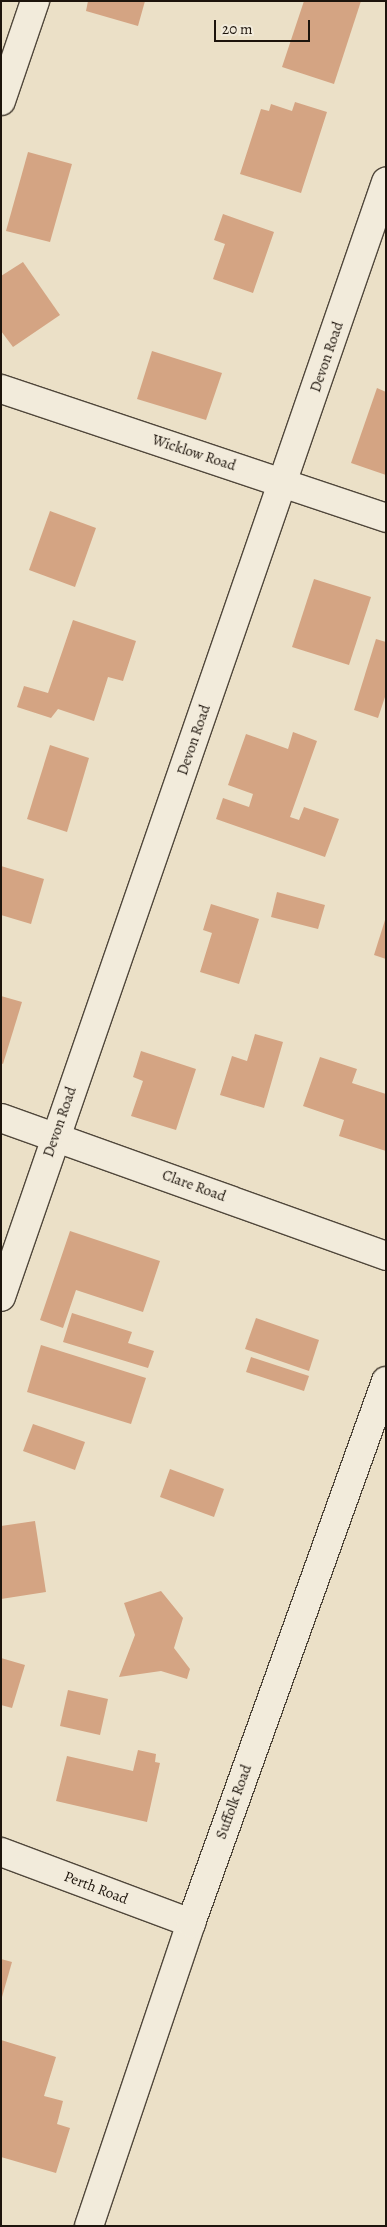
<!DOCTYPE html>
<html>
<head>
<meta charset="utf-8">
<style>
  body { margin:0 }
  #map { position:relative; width:387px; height:2227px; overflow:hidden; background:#ebe0c7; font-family:Alegreya,serif }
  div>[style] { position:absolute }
  .building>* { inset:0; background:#d4a483 }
  .roads { filter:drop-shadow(1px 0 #50473b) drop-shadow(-1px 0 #50473b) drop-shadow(0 1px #50473b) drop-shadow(0 -1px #50473b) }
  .minor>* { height:28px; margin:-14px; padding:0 14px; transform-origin:14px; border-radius:14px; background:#f2ebdb }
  span { translate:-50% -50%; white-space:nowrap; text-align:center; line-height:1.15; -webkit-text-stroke:4px #f2ebdb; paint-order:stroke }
  .street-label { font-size:15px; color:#1d140c }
  .frame { position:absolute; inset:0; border:2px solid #1d140c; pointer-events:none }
  .scale { position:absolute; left:214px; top:20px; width:96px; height:22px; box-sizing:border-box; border:2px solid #1d140c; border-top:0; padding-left:6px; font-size:15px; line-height:18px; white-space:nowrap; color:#1d140c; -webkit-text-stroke:4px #f2ebdb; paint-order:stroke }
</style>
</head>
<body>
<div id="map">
  <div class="building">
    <i style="clip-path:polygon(88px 1px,145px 1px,138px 26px,86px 11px)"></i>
    <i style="clip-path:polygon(304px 1px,361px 1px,334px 84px,282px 67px)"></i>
    <i style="clip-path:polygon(295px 102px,327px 112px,301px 193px,240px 174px,261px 109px,269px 111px,271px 104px,292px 111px)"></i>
    <i style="clip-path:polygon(28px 152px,72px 164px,50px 242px,6px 231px)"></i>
    <i style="clip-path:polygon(223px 214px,274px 232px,253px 293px,213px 279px,225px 244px,214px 240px)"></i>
    <i style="clip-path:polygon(23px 262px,60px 315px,13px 347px,1px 331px,1px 276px)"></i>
    <i style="clip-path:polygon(152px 351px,222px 373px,206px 420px,137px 399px)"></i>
    <i style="clip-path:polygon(377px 388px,386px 392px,386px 475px,351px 463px)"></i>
    <i style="clip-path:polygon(50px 511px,96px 528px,75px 587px,29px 570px)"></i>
    <i style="clip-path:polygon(314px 579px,371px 597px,349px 665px,292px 647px)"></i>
    <i style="clip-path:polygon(73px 620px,136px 641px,123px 681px,108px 677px,94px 721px,58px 709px,51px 718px,17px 707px,24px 686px,48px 693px)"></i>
    <i style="clip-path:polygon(376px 639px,386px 642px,386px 694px,378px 718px,354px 710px)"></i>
    <i style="clip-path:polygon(293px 732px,317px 741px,290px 817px,299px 820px,304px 807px,339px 819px,325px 857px,216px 819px,223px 798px,249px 807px,253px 794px,228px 785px,246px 734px,288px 749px)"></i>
    <i style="clip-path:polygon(50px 745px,89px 758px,67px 832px,27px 819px)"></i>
    <i style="clip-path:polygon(1px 866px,44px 879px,31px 924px,1px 915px)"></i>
    <i style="clip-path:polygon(277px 892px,325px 905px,318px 929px,271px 917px)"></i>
    <i style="clip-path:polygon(211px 904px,259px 919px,239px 984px,200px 972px,212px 933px,203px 930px)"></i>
    <i style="clip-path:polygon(385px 920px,386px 920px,386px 959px,374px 955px)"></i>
    <i style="clip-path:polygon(1px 996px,22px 1002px,3px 1064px,1px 1063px)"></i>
    <i style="clip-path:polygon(255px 1034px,283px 1042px,264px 1108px,220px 1095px,232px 1056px,247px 1061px)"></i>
    <i style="clip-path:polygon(141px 1051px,196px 1069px,176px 1130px,131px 1116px,143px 1081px,133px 1077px)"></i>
    <i style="clip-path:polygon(320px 1057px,357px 1069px,352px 1083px,386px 1094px,386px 1151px,339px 1136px,344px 1120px,303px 1106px)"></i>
    <i style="clip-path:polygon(70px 1231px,160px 1261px,143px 1312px,76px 1290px,63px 1328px,40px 1320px)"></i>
    <i style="clip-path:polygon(72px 1313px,132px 1332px,128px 1343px,154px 1351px,148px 1368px,63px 1342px)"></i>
    <i style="clip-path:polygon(256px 1318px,319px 1340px,309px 1371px,245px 1349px)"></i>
    <i style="clip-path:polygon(41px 1345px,146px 1378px,131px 1424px,27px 1392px)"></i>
    <i style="clip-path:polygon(251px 1357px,309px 1376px,304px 1391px,246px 1372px)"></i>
    <i style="clip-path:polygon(33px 1424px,85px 1442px,75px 1470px,23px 1451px)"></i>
    <i style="clip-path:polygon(170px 1469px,224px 1489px,214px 1517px,160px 1497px)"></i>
    <i style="clip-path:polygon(35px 1521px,46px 1592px,1px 1599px,1px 1526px)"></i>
    <i style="clip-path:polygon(161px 1591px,183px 1618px,174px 1648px,190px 1669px,187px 1679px,161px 1671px,119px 1677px,135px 1635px,124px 1603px)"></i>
    <i style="clip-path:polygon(1px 1658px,25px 1665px,12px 1708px,1px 1705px)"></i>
    <i style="clip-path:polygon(68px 1690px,108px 1699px,100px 1735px,60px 1726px)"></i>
    <i style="clip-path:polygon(138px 1750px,156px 1754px,155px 1762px,160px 1763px,147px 1822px,56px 1801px,67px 1756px,133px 1771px)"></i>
    <i style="clip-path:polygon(1px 1959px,12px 1962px,2px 1997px,1px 1997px)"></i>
    <i style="clip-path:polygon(1px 2040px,56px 2057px,44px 2096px,63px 2101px,57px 2124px,70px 2128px,56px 2173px,1px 2157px)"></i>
  </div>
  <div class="roads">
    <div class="minor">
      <i style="left:1px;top:101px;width:106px;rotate:-71.2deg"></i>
      <i style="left:1px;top:389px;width:406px;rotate:18.5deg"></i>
      <i style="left:1px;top:1118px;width:409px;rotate:19.7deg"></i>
      <i style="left:1px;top:1297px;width:1180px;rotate:-70.95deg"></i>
      <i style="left:1px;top:1852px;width:203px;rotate:20.5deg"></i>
      <i style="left:89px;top:2226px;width:320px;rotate:-71.4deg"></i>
      <i style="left:191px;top:1923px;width:576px;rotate:-70.21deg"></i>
    </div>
  </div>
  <div class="street-label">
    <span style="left:327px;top:357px;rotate:-71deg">Devon Road</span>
    <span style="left:194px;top:453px;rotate:18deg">Wicklow Road</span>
    <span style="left:194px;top:740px;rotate:-71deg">Devon Road</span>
    <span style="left:60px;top:1122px;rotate:-71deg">Devon Road</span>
    <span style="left:194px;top:1186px;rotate:20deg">Clare Road</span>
    <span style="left:234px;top:1802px;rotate:-70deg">Suffolk Road</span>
    <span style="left:96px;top:1888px;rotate:21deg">Perth Road</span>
  </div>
  <div class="frame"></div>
  <div class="scale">20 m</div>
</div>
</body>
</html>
